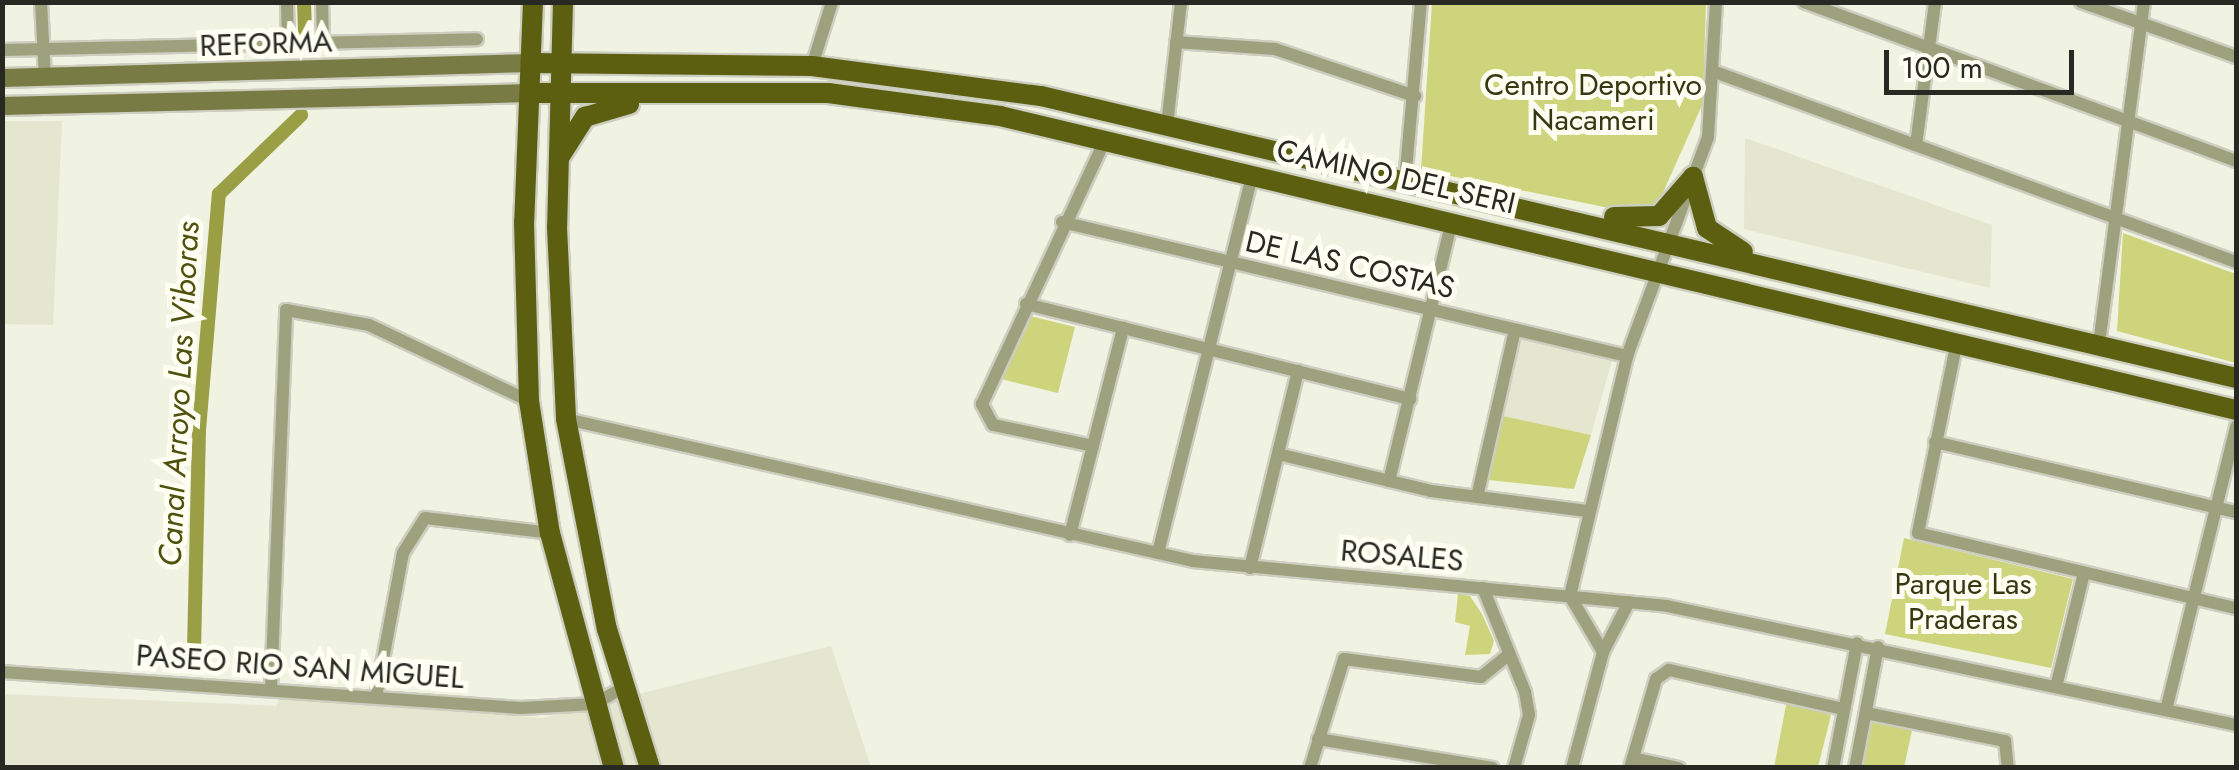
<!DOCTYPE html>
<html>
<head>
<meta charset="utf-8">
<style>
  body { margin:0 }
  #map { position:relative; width:2239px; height:770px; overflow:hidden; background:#f0f2e2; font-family:Jost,sans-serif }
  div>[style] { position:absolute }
  .built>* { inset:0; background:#e4e6cf }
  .green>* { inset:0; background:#ced47b }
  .canal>* { height:14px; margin:-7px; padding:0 7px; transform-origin:7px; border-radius:7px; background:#9a9f45 }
  .roads { filter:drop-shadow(2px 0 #cccec0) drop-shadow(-2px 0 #cccec0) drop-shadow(0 2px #cccec0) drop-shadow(0 -2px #cccec0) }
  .minor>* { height:12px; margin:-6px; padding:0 6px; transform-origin:6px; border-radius:6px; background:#9ea17d }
  .secondary>* { height:18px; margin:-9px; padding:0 9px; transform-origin:9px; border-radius:9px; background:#787b44 }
  .primary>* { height:20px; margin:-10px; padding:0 10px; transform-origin:10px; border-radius:10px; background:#5d5f10 }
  span { translate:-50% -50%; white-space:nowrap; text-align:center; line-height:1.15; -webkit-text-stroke:10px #fefff2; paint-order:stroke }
  .street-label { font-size:30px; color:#282923 }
  .park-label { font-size:30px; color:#363812 }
  .water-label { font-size:32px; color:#4f510d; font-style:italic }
  .frame { position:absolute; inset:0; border:5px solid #282923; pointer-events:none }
  .scale { position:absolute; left:1884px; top:50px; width:190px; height:45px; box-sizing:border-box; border:5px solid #282923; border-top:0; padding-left:12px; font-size:30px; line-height:35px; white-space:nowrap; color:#282923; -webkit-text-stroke:8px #fefff2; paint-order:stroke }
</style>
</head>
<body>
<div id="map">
  <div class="built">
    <i style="clip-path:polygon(3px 121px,62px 121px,53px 325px,3px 324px)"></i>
    <i style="clip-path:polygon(1745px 138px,1992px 225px,1990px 288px,1744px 229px)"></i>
    <i style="clip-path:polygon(1521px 339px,1612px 360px,1591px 435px,1503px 416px)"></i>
    <i style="clip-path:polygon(831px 646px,871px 767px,3px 768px,3px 694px,276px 706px,282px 696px,542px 718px)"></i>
  </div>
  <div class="green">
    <i style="clip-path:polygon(1432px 3px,1706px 3px,1703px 103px,1657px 206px,1634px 213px,1421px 170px)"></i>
    <i style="clip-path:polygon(2123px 233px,2236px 274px,2236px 363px,2117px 331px)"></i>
    <i style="clip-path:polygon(1030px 316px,1075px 327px,1058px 393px,1001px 379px)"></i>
    <i style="clip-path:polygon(1503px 416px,1591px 435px,1574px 489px,1489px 480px)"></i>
    <i style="clip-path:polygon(1904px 538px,2073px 579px,2051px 668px,1885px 634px)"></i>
    <i style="clip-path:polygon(1458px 594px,1470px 596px,1482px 614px,1494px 641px,1490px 654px,1465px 655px,1470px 626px,1455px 622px)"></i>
    <i style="clip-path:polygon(1787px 700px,1831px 715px,1818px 767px,1774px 768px)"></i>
    <i style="clip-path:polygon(1868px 718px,1913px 726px,1904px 767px,1858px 768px)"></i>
  </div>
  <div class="canal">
    <i style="left:304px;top:2px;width:32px;rotate:88deg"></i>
    <i style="left:194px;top:650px;width:220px;rotate:-88.7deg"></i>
    <i style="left:199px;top:430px;width:237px;rotate:-85.2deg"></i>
    <i style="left:219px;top:194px;width:114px;rotate:-43.9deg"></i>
  </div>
  <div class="roads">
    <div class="minor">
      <i style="left:41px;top:2px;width:76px;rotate:87deg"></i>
      <i style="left:287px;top:2px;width:43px;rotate:88.7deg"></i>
      <i style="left:322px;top:2px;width:41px;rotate:88.6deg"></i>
      <i style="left:1804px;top:2px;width:460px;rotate:20.2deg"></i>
      <i style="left:2081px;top:2px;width:164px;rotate:19.5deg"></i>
      <i style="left:1176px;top:42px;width:99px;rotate:4deg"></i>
      <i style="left:1275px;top:49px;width:148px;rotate:18.6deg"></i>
      <i style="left:2px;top:50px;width:475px;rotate:-1.3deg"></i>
      <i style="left:812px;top:66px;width:67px;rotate:-72.6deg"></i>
      <i style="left:1715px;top:72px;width:555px;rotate:20.04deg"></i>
      <i style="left:1167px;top:125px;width:124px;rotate:-83.5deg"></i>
      <i style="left:1916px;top:145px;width:144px;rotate:-82.4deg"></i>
      <i style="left:1405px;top:181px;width:180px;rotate:-84.9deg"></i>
      <i style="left:1062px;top:222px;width:581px;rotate:13.34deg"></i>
      <i style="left:1026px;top:304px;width:396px;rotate:13.9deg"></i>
      <i style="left:1957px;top:341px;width:196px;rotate:101.5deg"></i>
      <i style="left:1918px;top:533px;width:327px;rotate:13.3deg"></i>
      <i style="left:2099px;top:344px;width:345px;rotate:-82.5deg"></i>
      <i style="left:566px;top:419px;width:643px;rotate:12.76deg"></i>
      <i style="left:1193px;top:561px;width:476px;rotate:5.4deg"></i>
      <i style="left:1667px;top:606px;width:581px;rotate:11.81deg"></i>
      <i style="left:1935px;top:442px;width:309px;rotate:13.1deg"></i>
      <i style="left:1093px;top:446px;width:102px;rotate:-168.1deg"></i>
      <i style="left:993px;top:425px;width:24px;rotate:-118deg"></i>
      <i style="left:982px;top:404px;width:291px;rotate:-65deg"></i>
      <i style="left:1278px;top:454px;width:157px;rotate:13.6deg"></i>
      <i style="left:1431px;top:491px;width:157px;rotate:7.3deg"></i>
      <i style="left:1389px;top:481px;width:268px;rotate:-76.4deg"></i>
      <i style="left:1477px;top:497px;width:171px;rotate:-77.2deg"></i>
      <i style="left:1070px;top:535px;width:214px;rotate:-75.6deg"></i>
      <i style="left:1158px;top:553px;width:390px;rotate:-76deg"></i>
      <i style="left:1250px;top:568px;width:203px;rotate:-76.3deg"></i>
      <i style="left:1483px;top:588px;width:112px;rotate:68deg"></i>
      <i style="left:1525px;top:692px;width:23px;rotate:80deg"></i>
      <i style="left:1529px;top:715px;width:55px;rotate:105.8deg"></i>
      <i style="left:1603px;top:652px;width:65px;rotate:-120.5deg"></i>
      <i style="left:1570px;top:596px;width:247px;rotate:-76.6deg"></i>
      <i style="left:1627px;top:356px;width:233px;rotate:-69.7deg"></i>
      <i style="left:1708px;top:137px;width:135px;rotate:-86.6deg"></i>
      <i style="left:2px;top:672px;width:520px;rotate:3.97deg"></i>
      <i style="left:521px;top:708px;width:73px;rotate:-3.1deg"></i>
      <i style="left:594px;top:704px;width:33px;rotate:-29deg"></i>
      <i style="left:2056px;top:687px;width:117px;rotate:-76.2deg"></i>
      <i style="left:271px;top:689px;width:379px;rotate:-87.7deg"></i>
      <i style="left:286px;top:310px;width:84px;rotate:10.2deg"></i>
      <i style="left:369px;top:325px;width:177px;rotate:25.4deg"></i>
      <i style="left:376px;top:697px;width:147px;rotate:-79.4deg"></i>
      <i style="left:403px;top:553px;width:41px;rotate:-57.8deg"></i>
      <i style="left:425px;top:518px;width:126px;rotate:6.8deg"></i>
      <i style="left:2166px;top:710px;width:292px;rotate:-76.1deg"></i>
      <i style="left:1866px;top:713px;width:142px;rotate:11.4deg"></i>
      <i style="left:2005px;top:741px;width:27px;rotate:84deg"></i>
      <i style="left:1318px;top:739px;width:177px;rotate:9.4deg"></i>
      <i style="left:1633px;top:758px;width:47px;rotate:12.3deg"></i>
      <i style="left:1310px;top:768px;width:114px;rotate:-72.7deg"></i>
      <i style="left:1344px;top:659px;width:138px;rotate:7.5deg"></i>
      <i style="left:1481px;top:677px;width:35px;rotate:-39deg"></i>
      <i style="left:1572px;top:768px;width:120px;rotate:-75deg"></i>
      <i style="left:1603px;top:652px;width:56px;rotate:-62.5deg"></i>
      <i style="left:1630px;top:768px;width:93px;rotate:-73.7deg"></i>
      <i style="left:1656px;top:679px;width:16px;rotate:-35deg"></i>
      <i style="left:1669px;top:670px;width:179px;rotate:12.6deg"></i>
      <i style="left:1833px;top:768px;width:127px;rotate:-79.1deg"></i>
      <i style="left:1855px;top:768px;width:123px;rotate:-79.2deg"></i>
    </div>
    <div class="secondary">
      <i style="left:2px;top:78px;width:529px;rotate:-1.62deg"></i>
      <i style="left:2px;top:106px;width:528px;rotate:-1.41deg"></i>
    </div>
    <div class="primary">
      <i style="left:533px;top:2px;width:220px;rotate:92.3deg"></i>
      <i style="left:524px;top:222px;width:179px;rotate:88.4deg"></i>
      <i style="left:529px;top:401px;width:134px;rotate:81deg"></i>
      <i style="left:550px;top:533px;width:244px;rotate:74.8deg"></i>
      <i style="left:563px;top:2px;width:225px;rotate:91.5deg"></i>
      <i style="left:557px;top:227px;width:192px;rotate:87.3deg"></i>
      <i style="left:566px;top:419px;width:214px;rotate:79deg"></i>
      <i style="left:607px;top:629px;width:145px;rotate:72.8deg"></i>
      <i style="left:531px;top:63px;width:281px;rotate:0.6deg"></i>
      <i style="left:812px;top:66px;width:231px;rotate:7.5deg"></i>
      <i style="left:1041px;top:96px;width:1228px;rotate:13.28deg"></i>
      <i style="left:530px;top:93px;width:298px"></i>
      <i style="left:828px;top:93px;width:174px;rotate:7.6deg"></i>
      <i style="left:1000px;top:116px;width:1270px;rotate:13.38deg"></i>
      <i style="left:559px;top:158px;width:49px;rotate:-57.6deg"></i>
      <i style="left:585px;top:117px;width:46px;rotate:-16.5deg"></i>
      <i style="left:1693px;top:177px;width:53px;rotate:74.6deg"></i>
      <i style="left:1707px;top:228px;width:43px;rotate:33.7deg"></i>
      <i style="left:1614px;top:217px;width:45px;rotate:-1.3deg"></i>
      <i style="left:1659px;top:216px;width:52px;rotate:-48.9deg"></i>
    </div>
  </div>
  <div class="street-label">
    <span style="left:266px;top:44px;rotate:-2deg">REFORMA</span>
    <span style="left:1396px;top:177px;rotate:13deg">CAMINO DEL SERI</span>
    <span style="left:1350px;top:265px;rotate:13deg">DE LAS COSTAS</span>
    <span style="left:1402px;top:556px;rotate:5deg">ROSALES</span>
    <span style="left:300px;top:667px;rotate:4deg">PASEO RIO SAN MIGUEL</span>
  </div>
  <div class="park-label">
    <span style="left:1593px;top:102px">Centro Deportivo<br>Nacameri</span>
    <span style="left:1963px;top:601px">Parque Las<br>Praderas</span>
  </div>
  <div class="water-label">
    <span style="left:179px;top:394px;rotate:-87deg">Canal Arroyo Las Viboras</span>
  </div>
  <div class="frame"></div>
  <div class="scale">100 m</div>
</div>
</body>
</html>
